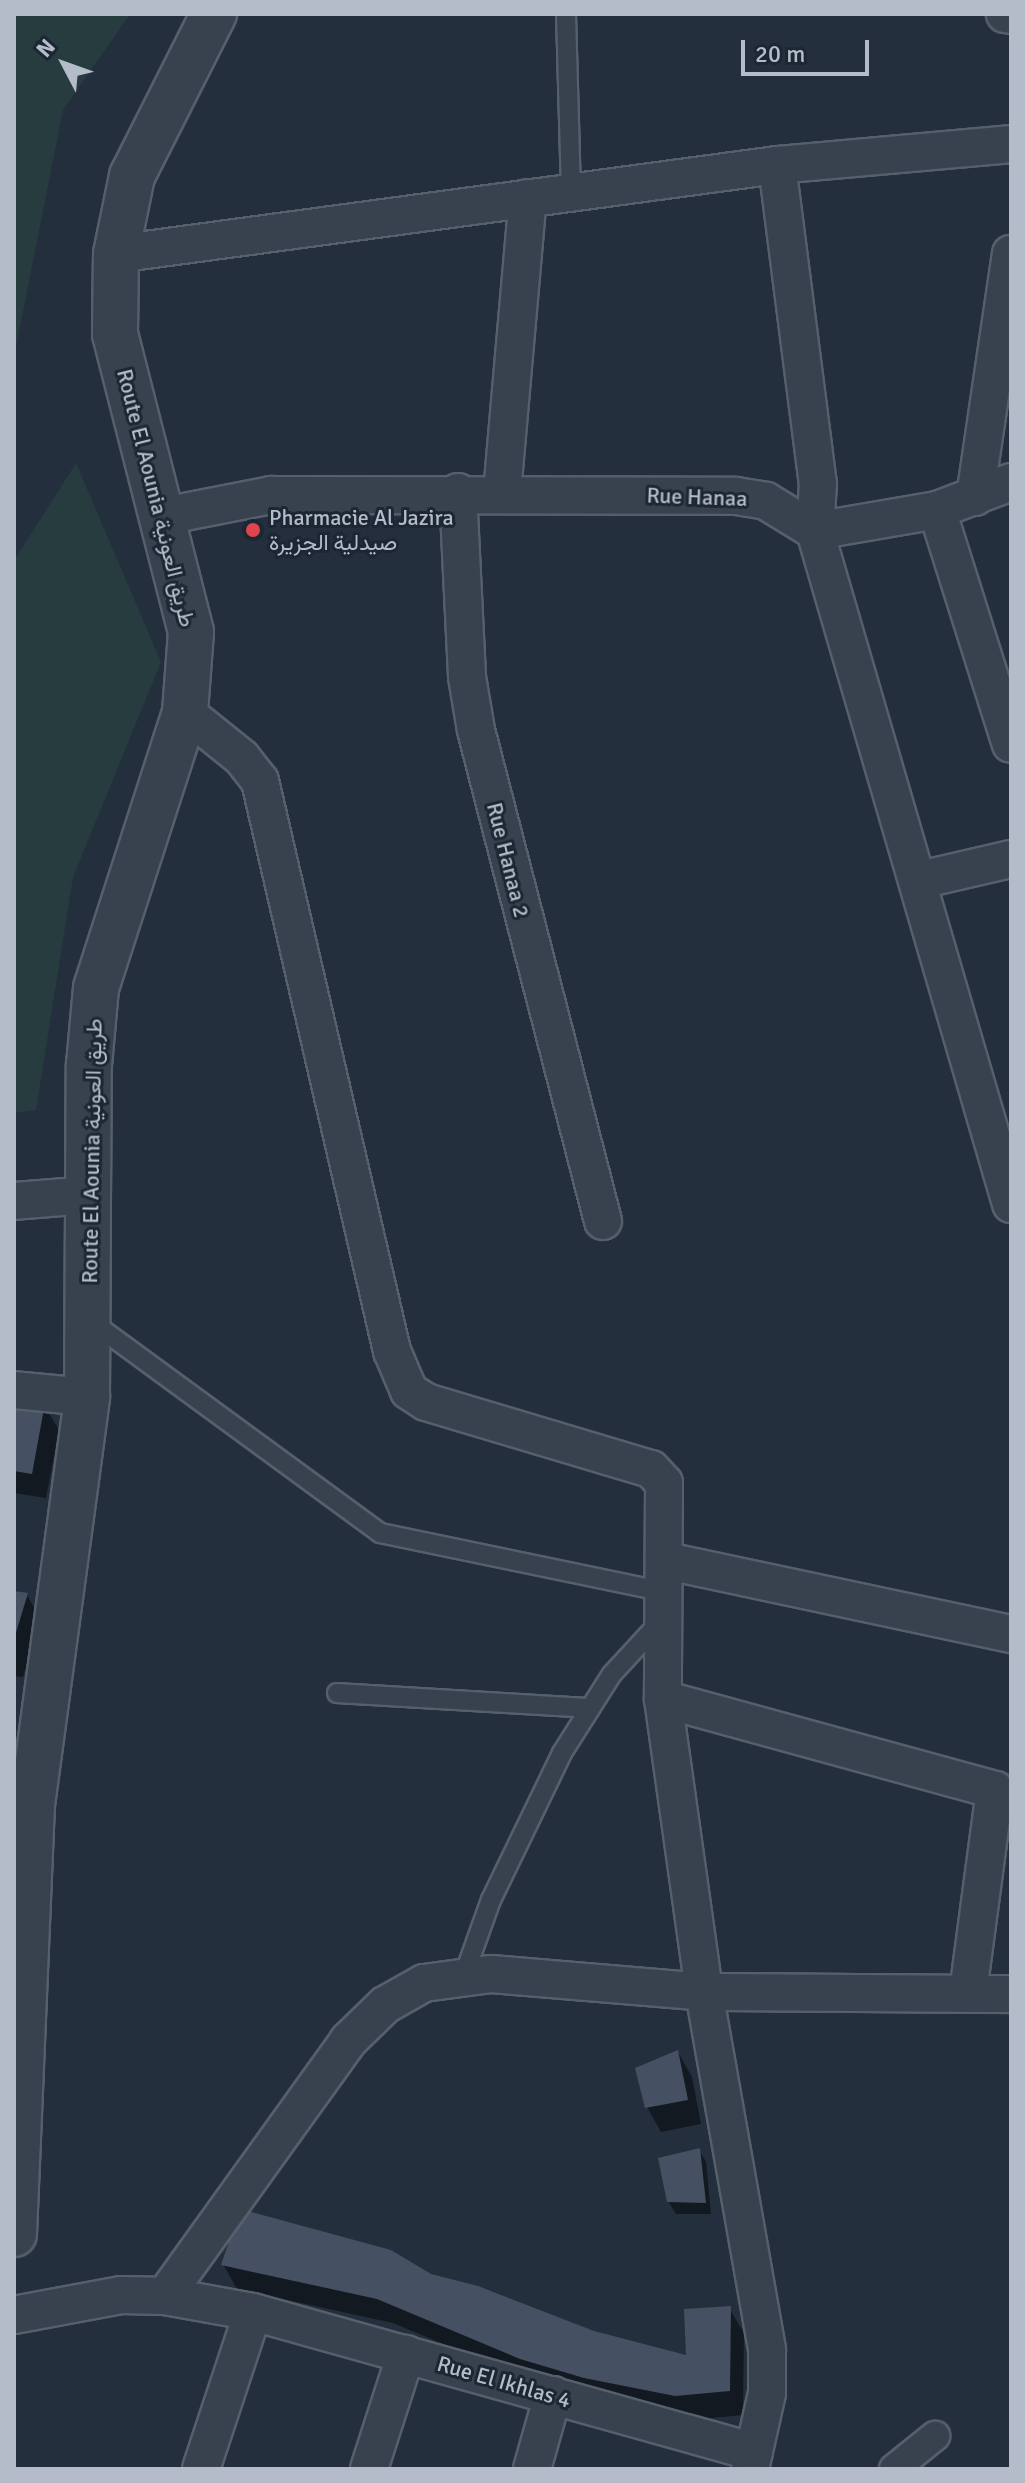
<!DOCTYPE html>
<html>
<head>
<meta charset="utf-8">
<style>
  body { margin:0 }
  #map { position:relative; width:1025px; height:2483px; overflow:hidden; background:#242f3e; font-family:Signika,Vazirmatn,sans-serif }
  div>[style] { position:absolute }
  .green>* { inset:0; background:#263c3f }
  .shadow>* { inset:0; background:#0007 }
  .building>* { inset:0; background:#455162 }
  .roads { filter:drop-shadow(2px 0 #565f6c) drop-shadow(-2px 0 #565f6c) drop-shadow(0 2px #565f6c) drop-shadow(0 -2px #565f6c) }
  .service>* { height:18px; margin:-9px; padding:0 9px; transform-origin:9px; border-radius:9px; background:#38414e }
  .pedestrian>* { height:28px; margin:-14px; padding:0 14px; transform-origin:14px; border-radius:14px; background:#38414e }
  .minor>* { height:36px; margin:-18px; padding:0 18px; transform-origin:18px; border-radius:18px; background:#38414e }
  .tertiary>* { height:44px; margin:-22px; padding:0 22px; transform-origin:22px; border-radius:22px; background:#38414e }
  .dots>* { width:22px; height:22px; translate:-50% -50%; box-sizing:border-box; border:4px solid #1d2633; border-radius:50% }
  span { translate:-50% -50%; white-space:nowrap; text-align:center; line-height:1.15; -webkit-text-stroke:6px #1d2633; paint-order:stroke }
  .street-label { font-size:22px; color:#b4bcc9 }
  .poi-label { font-size:22px; color:#b4bcc9 }
  .left { translate:0 -50%; text-align:left }
  .frame { position:absolute; inset:0; border:16px solid #b4bcc9; pointer-events:none }
  .north { position:absolute; left:24px; top:24px; width:80px; height:80px; -webkit-text-stroke:6px #1d2633; paint-order:stroke; rotate:311deg; font-size:22px; font-weight:700; line-height:32px; text-align:center; color:#b4bcc9 }
  .north::after { content:''; display:block; margin:auto; width:28px; height:36px; background:#b4bcc9; clip-path:polygon(50% 0,100% 100%,50% 72%,0 100%) }
  .scale { position:absolute; left:741px; top:40px; width:128px; height:36px; box-sizing:border-box; border:4px solid #b4bcc9; border-top:0; padding-left:10px; font-size:24px; line-height:28px; white-space:nowrap; color:#b4bcc9; -webkit-text-stroke:6px #1d2633; paint-order:stroke }
</style>
</head>
<body>
<div id="map">
  <div class="green">
    <i style="clip-path:polygon(14px 14px,130px 14px,63px 110px,14px 357px)"></i>
    <i style="clip-path:polygon(76px 463px,161px 662px,73px 877px,36px 1110px,14px 1113px,14px 561px)"></i>
  </div>
  <div class="shadow">
    <i style="clip-path:polygon(14px 1403px,44px 1405px,59px 1430px,46px 1498px,14px 1493px)"></i>
    <i style="clip-path:polygon(14px 1593px,27px 1595px,41px 1620px,23px 1677px,14px 1676px)"></i>
    <i style="clip-path:polygon(678px 2052px,692px 2077px,701px 2124px,661px 2132px,647px 2107px)"></i>
    <i style="clip-path:polygon(699px 2150px,706px 2162px,711px 2214px,676px 2214px,668px 2201px)"></i>
    <i style="clip-path:polygon(223px 2264px,430px 2276px,593px 2333px,688px 2358px,729px 2308px,744px 2333px,743px 2415px,691px 2420px,536px 2383px,393px 2323px,237px 2289px)"></i>
  </div>
  <div class="building">
    <i style="clip-path:polygon(14px 1401px,45px 1403px,32px 1474px,14px 1471px)"></i>
    <i style="clip-path:polygon(14px 1591px,28px 1593px,15px 1636px,14px 1636px)"></i>
    <i style="clip-path:polygon(678px 2050px,688px 2100px,645px 2108px,635px 2068px)"></i>
    <i style="clip-path:polygon(700px 2148px,706px 2203px,667px 2202px,658px 2158px)"></i>
    <i style="clip-path:polygon(240px 2209px,391px 2250px,431px 2274px,478px 2286px,594px 2331px,686px 2355px,684px 2309px,731px 2306px,730px 2391px,675px 2396px,584px 2378px,520px 2359px,377px 2299px,221px 2265px)"></i>
  </div>
  <div class="roads">
    <div class="service">
      <i style="left:566px;top:14px;width:178px;rotate:88.4deg"></i>
      <i style="left:92px;top:1322px;width:357px;rotate:36.2deg"></i>
      <i style="left:380px;top:1533px;width:292px;rotate:11.7deg"></i>
      <i style="left:337px;top:1693px;width:250px;rotate:3.4deg"></i>
      <i style="left:463px;top:1978px;width:83px;rotate:-70.3deg"></i>
      <i style="left:491px;top:1900px;width:163px;rotate:-64.2deg"></i>
      <i style="left:562px;top:1753px;width:93px;rotate:-57.7deg"></i>
      <i style="left:612px;top:1674px;width:74px;rotate:-47.2deg"></i>
    </div>
    <div class="pedestrian">
      <i style="left:894px;top:2469px;width:53px;rotate:-38.8deg"></i>
    </div>
    <div class="minor">
      <i style="left:1005px;top:14px;width:6px;rotate:9deg"></i>
      <i style="left:777px;top:165px;width:235px;rotate:-5.1deg"></i>
      <i style="left:116px;top:254px;width:667px;rotate:-7.67deg"></i>
      <i style="left:777px;top:165px;width:321px;rotate:82.7deg"></i>
      <i style="left:818px;top:483px;width:48px;rotate:93.6deg"></i>
      <i style="left:815px;top:531px;width:124px;rotate:-9.8deg"></i>
      <i style="left:937px;top:510px;width:79px;rotate:-20.7deg"></i>
      <i style="left:458px;top:492px;width:185px;rotate:87.2deg"></i>
      <i style="left:467px;top:677px;width:54px;rotate:80.4deg"></i>
      <i style="left:476px;top:730px;width:507px;rotate:75.5deg"></i>
      <i style="left:502px;top:493px;width:296px;rotate:-85deg"></i>
      <i style="left:975px;top:497px;width:246px;rotate:-81.6deg"></i>
      <i style="left:937px;top:510px;width:245px;rotate:72.5deg"></i>
      <i style="left:164px;top:516px;width:109px;rotate:-11.1deg"></i>
      <i style="left:271px;top:495px;width:465px;rotate:0.1deg"></i>
      <i style="left:736px;top:496px;width:30px;rotate:9deg"></i>
      <i style="left:766px;top:501px;width:57px;rotate:31.5deg"></i>
      <i style="left:815px;top:531px;width:701px;rotate:73.76deg"></i>
      <i style="left:185px;top:712px;width:73px;rotate:38.9deg"></i>
      <i style="left:242px;top:758px;width:29px;rotate:52deg"></i>
      <i style="left:260px;top:781px;width:585px;rotate:76.96deg"></i>
      <i style="left:392px;top:1351px;width:43px;rotate:67deg"></i>
      <i style="left:409px;top:1391px;width:20px;rotate:33deg"></i>
      <i style="left:426px;top:1402px;width:235px;rotate:16.6deg"></i>
      <i style="left:651px;top:1469px;width:19px;rotate:47deg"></i>
      <i style="left:664px;top:1483px;width:216px;rotate:90.3deg"></i>
      <i style="left:663px;top:1699px;width:296px;rotate:82deg"></i>
      <i style="left:704px;top:1992px;width:364px;rotate:80deg"></i>
      <i style="left:767px;top:2351px;width:42px;rotate:90deg"></i>
      <i style="left:767px;top:2393px;width:78px;rotate:102.6deg"></i>
      <i style="left:920px;top:880px;width:93px;rotate:-13deg"></i>
      <i style="left:14px;top:1201px;width:74px;rotate:-4.6deg"></i>
      <i style="left:14px;top:1390px;width:73px;rotate:5.5deg"></i>
      <i style="left:667px;top:1561px;width:352px;rotate:12deg"></i>
      <i style="left:663px;top:1699px;width:344px;rotate:15.3deg"></i>
      <i style="left:995px;top:1790px;width:205px;rotate:97.6deg"></i>
      <i style="left:165px;top:2296px;width:314px;rotate:-54.3deg"></i>
      <i style="left:348px;top:2041px;width:52px;rotate:-44.2deg"></i>
      <i style="left:385px;top:2005px;width:45px;rotate:-29.4deg"></i>
      <i style="left:424px;top:1983px;width:68px;rotate:-7.7deg"></i>
      <i style="left:491px;top:1974px;width:214px;rotate:4.8deg"></i>
      <i style="left:704px;top:1992px;width:307px;rotate:0.4deg"></i>
      <i style="left:14px;top:2315px;width:109px;rotate:-10.6deg"></i>
      <i style="left:121px;top:2295px;width:44px;rotate:1.3deg"></i>
      <i style="left:165px;top:2296px;width:89px;rotate:10.3deg"></i>
      <i style="left:253px;top:2312px;width:520px;rotate:15.61deg"></i>
      <i style="left:201px;top:2469px;width:165px;rotate:-71.7deg"></i>
      <i style="left:369px;top:2469px;width:121px;rotate:-72.2deg"></i>
      <i style="left:532px;top:2469px;width:77px;rotate:-74.2deg"></i>
    </div>
    <div class="tertiary">
      <i style="left:14px;top:2234px;width:429px;rotate:-87.6deg"></i>
      <i style="left:32px;top:1805px;width:412px;rotate:-82.3deg"></i>
      <i style="left:87px;top:1397px;width:332px;rotate:-89.7deg"></i>
      <i style="left:89px;top:1065px;width:77px;rotate:-84.8deg"></i>
      <i style="left:96px;top:988px;width:290px;rotate:-72.1deg"></i>
      <i style="left:185px;top:712px;width:80px;rotate:-85.7deg"></i>
      <i style="left:191px;top:632px;width:308px;rotate:-104.3deg"></i>
      <i style="left:115px;top:334px;width:80px;rotate:-89.3deg"></i>
      <i style="left:116px;top:254px;width:80px;rotate:-78.4deg"></i>
      <i style="left:132px;top:176px;width:182px;rotate:-63.2deg"></i>
    </div>
  </div>
  <div class="dots">
    <i style="left:253px;top:530px;background:#e0444e"></i>
  </div>
  <div class="street-label">
    <span style="left:697px;top:497px;rotate:2deg">Rue Hanaa</span>
    <span style="left:156px;top:498px;rotate:76deg">Route El Aounia طريق العونية</span>
    <span style="left:508px;top:860px;rotate:76deg">Rue Hanaa 2</span>
    <span style="left:92px;top:1151px;rotate:-89deg">Route El Aounia طريق العونية</span>
    <span style="left:504px;top:2382px;rotate:16deg">Rue El Ikhlas 4</span>
  </div>
  <div class="poi-label">
    <span class="left" style="left:269px;top:530px">Pharmacie Al Jazira<br>صيدلية الجزيرة</span>
  </div>
  <div class="frame"></div>
  <div class="north">N</div>
  <div class="scale">20 m</div>
</div>
</body>
</html>
